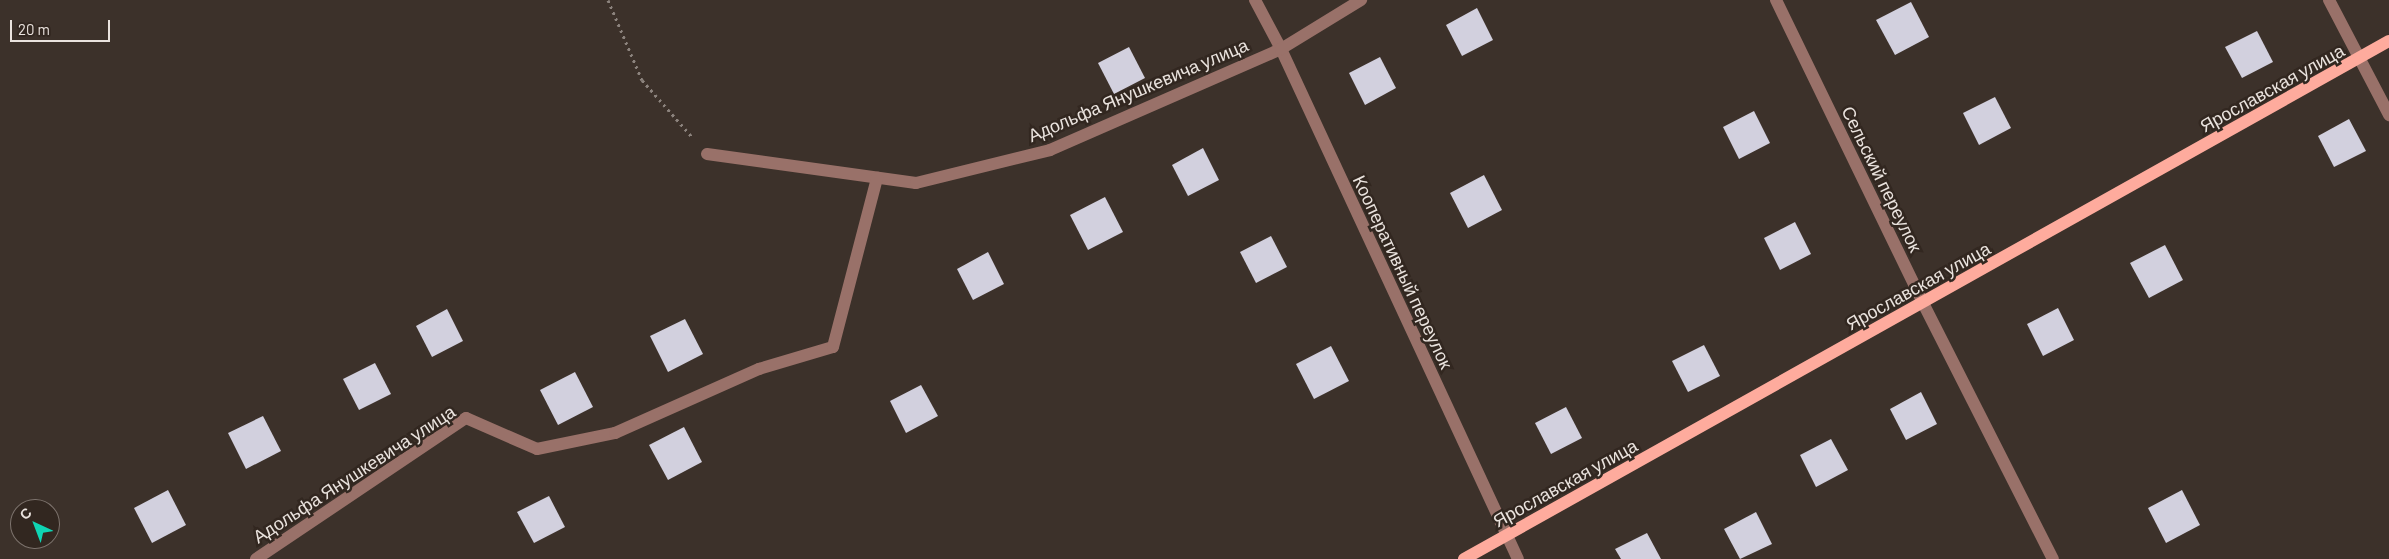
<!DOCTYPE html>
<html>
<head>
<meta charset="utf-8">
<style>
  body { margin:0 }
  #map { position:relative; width:2389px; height:559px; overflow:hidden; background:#3c312a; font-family:Barlow,sans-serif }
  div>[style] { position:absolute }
  .building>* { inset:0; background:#d2d0de }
  .path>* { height:3px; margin-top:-1.5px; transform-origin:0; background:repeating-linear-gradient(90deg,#8c837d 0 2.5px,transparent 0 6.5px) }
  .minor>* { height:12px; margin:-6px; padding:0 6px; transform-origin:6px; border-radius:6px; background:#997169 }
  .major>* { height:12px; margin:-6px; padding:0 6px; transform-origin:6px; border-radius:6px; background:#feab9d }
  span { translate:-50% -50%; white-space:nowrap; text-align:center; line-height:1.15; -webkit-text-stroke:5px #322720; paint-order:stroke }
  .street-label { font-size:18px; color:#eae3de }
  .north { position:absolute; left:10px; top:499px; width:50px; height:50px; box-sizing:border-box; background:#322720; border:1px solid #7c726c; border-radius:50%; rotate:317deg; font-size:14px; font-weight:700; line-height:20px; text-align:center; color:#eae3de }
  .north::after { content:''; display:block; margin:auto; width:18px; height:22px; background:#0fd5b4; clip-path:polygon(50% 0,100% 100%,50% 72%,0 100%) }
  .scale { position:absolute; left:10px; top:20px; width:100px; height:22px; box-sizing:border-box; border:2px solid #eae3de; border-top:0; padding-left:6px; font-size:15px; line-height:18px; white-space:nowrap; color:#eae3de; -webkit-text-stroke:4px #322720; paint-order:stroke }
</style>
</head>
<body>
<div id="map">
  <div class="building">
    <i style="clip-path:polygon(1911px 2px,1929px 37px,1895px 55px,1876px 20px)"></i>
    <i style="clip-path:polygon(1477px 8px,1493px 40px,1462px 56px,1446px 25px)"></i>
    <i style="clip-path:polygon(2257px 31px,2273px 62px,2242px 78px,2225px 47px)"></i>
    <i style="clip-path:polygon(1129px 47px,1145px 78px,1114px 94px,1098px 63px)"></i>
    <i style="clip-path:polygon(1380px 57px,1396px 88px,1365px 105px,1349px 73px)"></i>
    <i style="clip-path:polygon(1995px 97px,2011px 128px,1979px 145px,1963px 113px)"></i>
    <i style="clip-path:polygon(1754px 111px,1770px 143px,1739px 159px,1723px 127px)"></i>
    <i style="clip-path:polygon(2349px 119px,2366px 151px,2334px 167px,2318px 136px)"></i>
    <i style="clip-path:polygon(1203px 148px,1219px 180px,1188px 196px,1172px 165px)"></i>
    <i style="clip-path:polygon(1484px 175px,1502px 210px,1468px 228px,1450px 193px)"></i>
    <i style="clip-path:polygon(1105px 197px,1123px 232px,1088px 250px,1070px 215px)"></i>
    <i style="clip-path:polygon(1795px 222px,1811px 254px,1780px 270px,1764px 238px)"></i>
    <i style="clip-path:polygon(1271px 236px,1287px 267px,1256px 283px,1240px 252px)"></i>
    <i style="clip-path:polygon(2165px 245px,2183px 280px,2149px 298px,2130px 263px)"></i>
    <i style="clip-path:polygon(988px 252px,1004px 284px,973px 300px,957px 269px)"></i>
    <i style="clip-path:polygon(2058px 308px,2074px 340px,2043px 356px,2027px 324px)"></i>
    <i style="clip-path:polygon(447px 309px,463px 341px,432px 357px,416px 326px)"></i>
    <i style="clip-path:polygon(685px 319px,703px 354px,668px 372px,650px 336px)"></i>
    <i style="clip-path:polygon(1704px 345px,1720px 376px,1688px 392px,1672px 361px)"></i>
    <i style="clip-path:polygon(1331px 346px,1349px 381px,1314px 399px,1296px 364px)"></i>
    <i style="clip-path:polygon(375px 363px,391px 394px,359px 410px,343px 379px)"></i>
    <i style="clip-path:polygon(575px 372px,593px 407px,558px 425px,540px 390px)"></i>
    <i style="clip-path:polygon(921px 385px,938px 416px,906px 433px,890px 401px)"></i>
    <i style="clip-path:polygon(1921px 392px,1937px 424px,1906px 440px,1890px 409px)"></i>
    <i style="clip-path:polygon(1566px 407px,1582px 438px,1551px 454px,1535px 423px)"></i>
    <i style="clip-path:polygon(263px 416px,281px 451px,246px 469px,228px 433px)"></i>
    <i style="clip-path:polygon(684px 427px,702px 462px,668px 480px,649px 445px)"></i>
    <i style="clip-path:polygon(1831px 439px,1848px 470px,1816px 487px,1800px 455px)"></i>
    <i style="clip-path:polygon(168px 490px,186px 525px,152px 543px,134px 508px)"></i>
    <i style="clip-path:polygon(2182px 490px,2200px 525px,2166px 543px,2148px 508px)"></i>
    <i style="clip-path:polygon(549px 496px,565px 527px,534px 543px,517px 512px)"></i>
    <i style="clip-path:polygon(1756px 512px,1772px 544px,1740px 559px,1724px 529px)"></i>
    <i style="clip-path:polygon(1647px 533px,1661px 559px,1621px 559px,1615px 549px)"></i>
  </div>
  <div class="path">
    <i style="left:608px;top:0;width:87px;rotate:67deg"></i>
    <i style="left:642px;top:80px;width:76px;rotate:48.7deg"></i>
  </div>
  <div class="minor">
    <i style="left:1255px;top:0;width:55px;rotate:62deg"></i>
    <i style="left:1281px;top:49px;width:562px;rotate:65.08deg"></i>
    <i style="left:1776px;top:0;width:337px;rotate:64.1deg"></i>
    <i style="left:1923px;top:303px;width:287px;rotate:63.1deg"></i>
    <i style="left:2329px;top:0;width:130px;rotate:62.4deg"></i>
    <i style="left:707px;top:154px;width:211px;rotate:7.9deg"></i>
    <i style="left:916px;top:183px;width:138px;rotate:-13.8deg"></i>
    <i style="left:1050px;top:150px;width:252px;rotate:-23.6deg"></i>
    <i style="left:1281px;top:49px;width:94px;rotate:-31.5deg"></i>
    <i style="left:256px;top:559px;width:253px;rotate:-33.9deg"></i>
    <i style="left:466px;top:418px;width:77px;rotate:23.6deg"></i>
    <i style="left:537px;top:449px;width:80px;rotate:-11.6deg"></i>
    <i style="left:615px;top:433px;width:158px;rotate:-24deg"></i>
    <i style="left:759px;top:369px;width:77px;rotate:-16.6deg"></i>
    <i style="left:833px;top:347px;width:175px;rotate:-75.4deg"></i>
  </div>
  <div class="major">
    <i style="left:1464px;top:559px;width:1060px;rotate:-29.25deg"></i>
  </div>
  <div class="street-label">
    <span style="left:2272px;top:88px;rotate:-29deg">Ярославская улица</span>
    <span style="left:1138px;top:90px;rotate:-23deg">Адольфа Янушкевича улица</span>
    <span style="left:1882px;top:179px;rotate:64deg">Сельский переулок</span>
    <span style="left:1403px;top:272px;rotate:65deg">Кооперативный переулок</span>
    <span style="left:1918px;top:286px;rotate:-29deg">Ярославская улица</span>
    <span style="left:354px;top:474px;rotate:-33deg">Адольфа Янушкевича улица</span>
    <span style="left:1565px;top:483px;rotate:-29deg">Ярославская улица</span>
  </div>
  <div class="north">С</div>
  <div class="scale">20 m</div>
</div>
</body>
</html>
